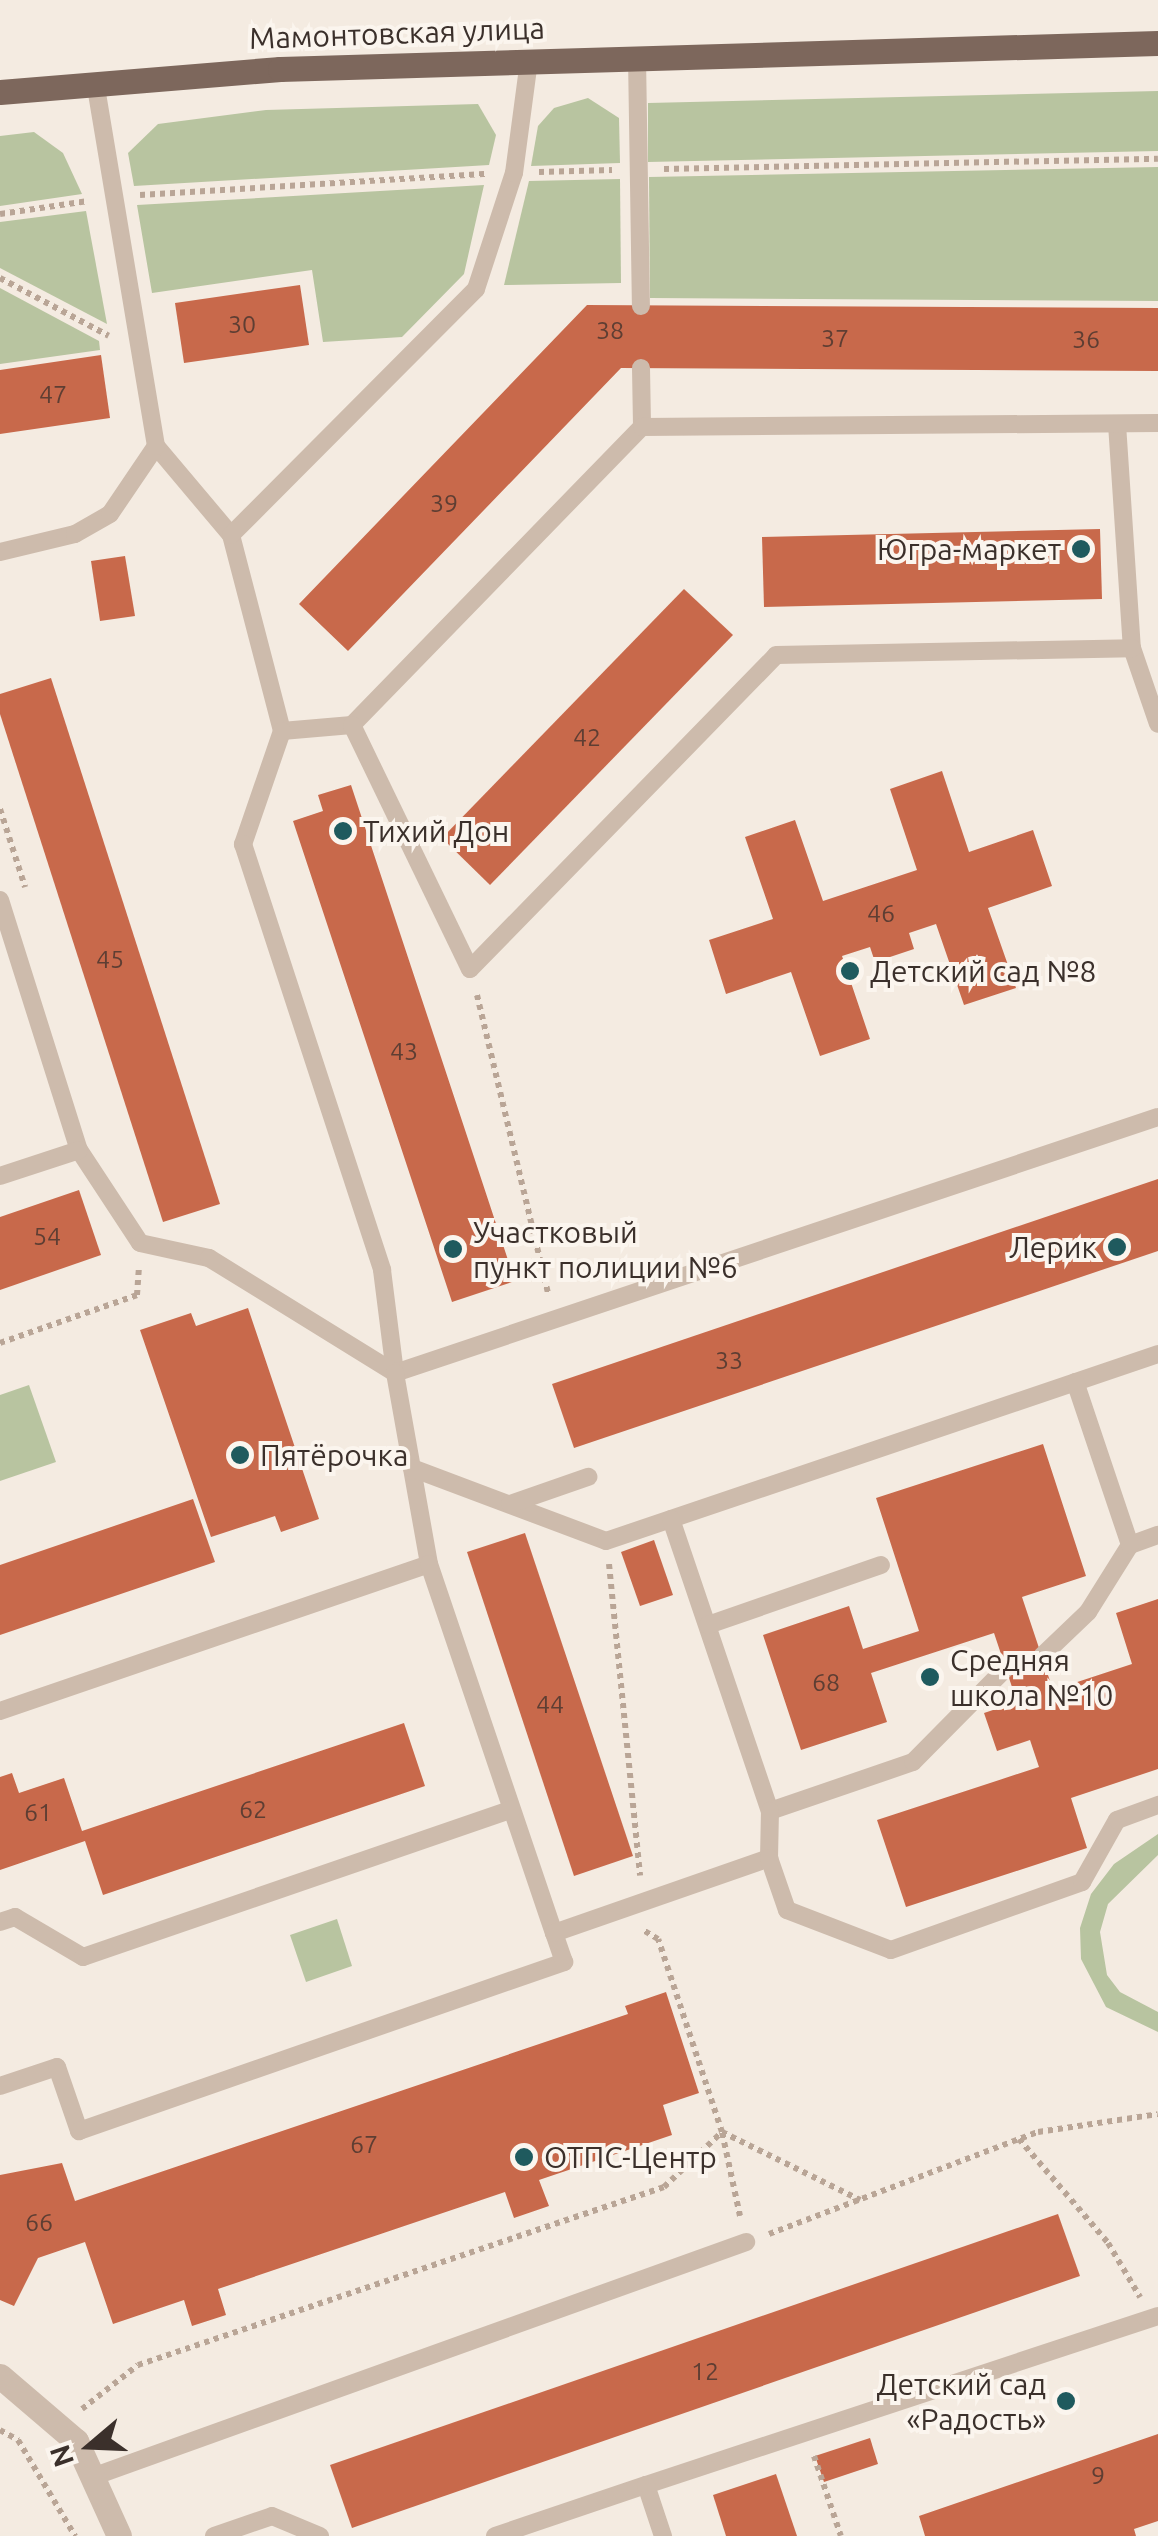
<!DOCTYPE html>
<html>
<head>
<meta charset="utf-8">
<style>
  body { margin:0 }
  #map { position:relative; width:1158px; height:2536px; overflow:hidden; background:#f4ebe1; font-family:Ubuntu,sans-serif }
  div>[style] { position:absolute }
  .green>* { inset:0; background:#b8c4a0 }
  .building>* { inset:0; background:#c8694b }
  .path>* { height:6px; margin-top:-3px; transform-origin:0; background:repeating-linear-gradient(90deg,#b9a596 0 5px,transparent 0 10px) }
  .service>* { height:18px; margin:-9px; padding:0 9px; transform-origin:9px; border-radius:9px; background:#cdbbac }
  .minor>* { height:25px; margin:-12.5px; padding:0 12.5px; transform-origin:12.5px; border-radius:12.5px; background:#cdbbac }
  .primary>* { height:25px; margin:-12.5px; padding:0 12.5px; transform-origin:12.5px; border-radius:12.5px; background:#7d675c }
  .dots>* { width:28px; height:28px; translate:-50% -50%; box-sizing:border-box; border:5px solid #fbf5ee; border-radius:50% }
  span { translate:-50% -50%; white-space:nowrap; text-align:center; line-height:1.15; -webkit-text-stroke:8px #fbf5ee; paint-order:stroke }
  .number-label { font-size:25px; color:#5e3e33 }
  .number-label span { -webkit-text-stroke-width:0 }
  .street-label { font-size:30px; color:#3b302b }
  .poi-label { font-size:30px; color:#3b302b }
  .right { translate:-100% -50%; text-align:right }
  .left { translate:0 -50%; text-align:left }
  .north { position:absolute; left:40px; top:2396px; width:100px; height:100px; -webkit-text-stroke:8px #fbf5ee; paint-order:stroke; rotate:251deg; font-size:28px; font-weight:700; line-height:40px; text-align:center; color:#3b302b }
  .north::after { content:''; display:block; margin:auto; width:35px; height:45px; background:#3b302b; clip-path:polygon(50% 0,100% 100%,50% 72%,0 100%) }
</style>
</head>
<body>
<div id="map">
  <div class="green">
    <i style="clip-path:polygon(1158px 91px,1158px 151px,648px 162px,648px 103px)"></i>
    <i style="clip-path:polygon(588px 98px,619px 118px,620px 163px,531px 166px,538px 126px,554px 108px)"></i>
    <i style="clip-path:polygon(478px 104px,496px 135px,489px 165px,134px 186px,128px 153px,158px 124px,266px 110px)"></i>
    <i style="clip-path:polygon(34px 132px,63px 153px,82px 194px,0 206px,0 136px)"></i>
    <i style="clip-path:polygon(1158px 167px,1158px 301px,650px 298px,649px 177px)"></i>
    <i style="clip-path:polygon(620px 179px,621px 283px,504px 285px,529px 181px)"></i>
    <i style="clip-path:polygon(484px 185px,464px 274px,402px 337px,323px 342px,312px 270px,152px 293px,137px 205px)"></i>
    <i style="clip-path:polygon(86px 211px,107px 324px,0 268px,0 222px)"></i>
    <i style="clip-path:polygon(0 288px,99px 341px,100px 350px,0 364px)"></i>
    <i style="clip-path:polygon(29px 1385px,56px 1462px,0 1481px,0 1395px)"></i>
    <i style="clip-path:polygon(1158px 1834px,1158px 1855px,1108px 1904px,1100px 1932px,1107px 1975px,1120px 1992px,1158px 2012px,1158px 2032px,1106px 2007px,1081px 1959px,1080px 1928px,1091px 1894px,1114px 1864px)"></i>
    <i style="clip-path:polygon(337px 1919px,352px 1966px,306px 1982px,290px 1935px)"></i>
  </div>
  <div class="building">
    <i style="clip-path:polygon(300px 285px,309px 345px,184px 363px,175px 303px)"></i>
    <i style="clip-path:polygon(587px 305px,1158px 308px,1158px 371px,621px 368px,348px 651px,299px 604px)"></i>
    <i style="clip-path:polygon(101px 355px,110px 418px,0 434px,0 370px)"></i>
    <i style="clip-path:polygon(1100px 529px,1102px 599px,764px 607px,762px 537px)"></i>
    <i style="clip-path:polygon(125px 556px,135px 616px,100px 621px,91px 561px)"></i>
    <i style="clip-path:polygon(684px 589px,733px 635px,490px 885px,442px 838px)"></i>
    <i style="clip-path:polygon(51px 678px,220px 1204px,163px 1222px,0 714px,0 694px)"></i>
    <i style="clip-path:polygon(942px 771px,969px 852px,1033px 830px,1052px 886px,988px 908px,1016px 988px,964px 1005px,936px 924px,909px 933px,914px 949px,875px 962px,870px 947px,842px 956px,870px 1039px,820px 1056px,791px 972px,726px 994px,709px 940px,773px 919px,745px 837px,795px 820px,823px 901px,917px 870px,890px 789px)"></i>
    <i style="clip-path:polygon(351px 785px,515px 1281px,452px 1302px,293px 821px,323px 811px,318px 795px)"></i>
    <i style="clip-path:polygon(1158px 1179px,1158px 1251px,574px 1448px,552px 1384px)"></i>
    <i style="clip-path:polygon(79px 1190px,101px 1255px,0 1290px,0 1217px)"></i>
    <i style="clip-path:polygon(248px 1308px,319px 1519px,281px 1532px,275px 1516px,211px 1537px,140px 1330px,191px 1313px,196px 1326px)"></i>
    <i style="clip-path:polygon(1043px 1444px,1086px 1576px,1022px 1597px,1053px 1690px,1132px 1664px,1116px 1613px,1158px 1599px,1158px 1769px,1071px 1798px,1087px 1848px,906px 1907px,877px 1820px,1039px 1767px,1030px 1740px,997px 1751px,984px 1713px,1017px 1702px,994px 1633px,871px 1673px,887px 1722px,801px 1750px,763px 1635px,849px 1606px,863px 1649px,919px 1631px,876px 1498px)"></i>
    <i style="clip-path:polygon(193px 1499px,215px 1562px,0 1635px,0 1565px)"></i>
    <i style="clip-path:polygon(525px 1533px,633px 1856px,574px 1876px,467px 1552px)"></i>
    <i style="clip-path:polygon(654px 1540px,673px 1595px,640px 1606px,621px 1552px)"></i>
    <i style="clip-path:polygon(404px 1723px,425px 1786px,103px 1895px,85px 1841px,0 1870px,0 1777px,12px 1773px,19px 1793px,64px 1778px,82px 1831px)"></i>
    <i style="clip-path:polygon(666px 1992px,699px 2093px,663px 2105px,672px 2135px,539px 2180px,549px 2206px,514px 2218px,505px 2192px,218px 2289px,226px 2315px,192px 2326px,184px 2300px,113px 2324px,85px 2242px,38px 2258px,14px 2306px,0 2300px,0 2175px,62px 2163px,75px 2201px,628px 2014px,625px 2006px)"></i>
    <i style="clip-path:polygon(1058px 2214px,1080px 2276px,352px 2528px,330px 2465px)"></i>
    <i style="clip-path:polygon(1158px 2434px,1158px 2521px,1134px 2529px,1136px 2536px,925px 2536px,919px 2516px)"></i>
    <i style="clip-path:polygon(870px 2438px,878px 2464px,824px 2482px,815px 2456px)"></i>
    <i style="clip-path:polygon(776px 2474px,797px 2536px,726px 2536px,713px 2495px)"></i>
  </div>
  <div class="path">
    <i style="left:664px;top:169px;width:494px;rotate:-1.2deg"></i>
    <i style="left:539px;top:172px;width:73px;rotate:-1.6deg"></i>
    <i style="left:140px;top:195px;width:348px;rotate:-3.5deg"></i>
    <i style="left:0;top:214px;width:89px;rotate:-8.4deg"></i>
    <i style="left:0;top:278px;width:123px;rotate:28deg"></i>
    <i style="left:0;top:809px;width:82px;rotate:72.2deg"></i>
    <i style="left:477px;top:995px;width:307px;rotate:76.6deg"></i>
    <i style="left:0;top:1343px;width:145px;rotate:-19.3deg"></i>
    <i style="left:137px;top:1295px;width:28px;rotate:-86deg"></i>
    <i style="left:609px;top:1564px;width:313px;rotate:84.3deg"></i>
    <i style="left:1019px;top:2139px;width:137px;rotate:49.4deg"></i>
    <i style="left:1108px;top:2243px;width:63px;rotate:59.3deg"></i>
    <i style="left:740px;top:2216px;width:86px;rotate:-102.1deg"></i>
    <i style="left:722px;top:2132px;width:154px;rotate:26.2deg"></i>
    <i style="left:769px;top:2234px;width:288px;rotate:-20.8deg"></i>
    <i style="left:1038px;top:2132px;width:121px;rotate:-8.5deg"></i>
    <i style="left:82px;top:2409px;width:71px;rotate:-38.2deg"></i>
    <i style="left:138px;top:2365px;width:555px;rotate:-18.7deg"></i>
    <i style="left:664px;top:2187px;width:80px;rotate:-43.5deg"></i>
    <i style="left:722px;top:2132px;width:203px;rotate:-108.3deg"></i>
    <i style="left:658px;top:1939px;width:17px;rotate:-149deg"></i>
    <i style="left:0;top:2430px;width:21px;rotate:29deg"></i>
    <i style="left:18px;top:2440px;width:112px;rotate:59.3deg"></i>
    <i style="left:814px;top:2456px;width:84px;rotate:71.4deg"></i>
  </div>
  <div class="service">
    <i style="left:637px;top:57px;width:249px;rotate:89.1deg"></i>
    <i style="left:641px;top:368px;width:59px;rotate:89deg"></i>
    <i style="left:1117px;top:424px;width:225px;rotate:86.2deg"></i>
    <i style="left:1132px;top:648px;width:80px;rotate:71.1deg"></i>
    <i style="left:156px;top:446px;width:116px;rotate:49.9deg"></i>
    <i style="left:231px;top:535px;width:203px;rotate:75.4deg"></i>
    <i style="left:282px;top:731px;width:70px;rotate:-4.9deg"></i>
    <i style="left:352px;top:725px;width:416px;rotate:-45.8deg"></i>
    <i style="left:642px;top:427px;width:516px;rotate:-0.44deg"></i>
    <i style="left:231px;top:535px;width:347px;rotate:-45.1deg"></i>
    <i style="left:476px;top:289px;width:122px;rotate:-71.9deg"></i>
    <i style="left:514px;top:173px;width:114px;rotate:-82.4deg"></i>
    <i style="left:0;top:552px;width:77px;rotate:-13.5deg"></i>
    <i style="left:75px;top:534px;width:40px;rotate:-29.7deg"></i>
    <i style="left:110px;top:514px;width:82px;rotate:-55.9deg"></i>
    <i style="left:156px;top:446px;width:369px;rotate:-99.5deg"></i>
    <i style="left:352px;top:725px;width:271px;rotate:64.2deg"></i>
    <i style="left:470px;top:969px;width:438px;rotate:-45.7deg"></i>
    <i style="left:776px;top:655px;width:356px;rotate:-1.1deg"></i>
    <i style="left:282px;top:731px;width:120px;rotate:109deg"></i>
    <i style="left:243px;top:844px;width:448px;rotate:71.9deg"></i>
    <i style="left:382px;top:1270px;width:104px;rotate:82.8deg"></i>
    <i style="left:395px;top:1373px;width:805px;rotate:-18.55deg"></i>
    <i style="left:0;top:900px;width:262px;rotate:72.5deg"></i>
    <i style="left:79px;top:1150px;width:111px;rotate:56.7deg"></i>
    <i style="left:140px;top:1243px;width:71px;rotate:12.3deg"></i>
    <i style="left:209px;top:1258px;width:219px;rotate:31.7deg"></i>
    <i style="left:395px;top:1373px;width:194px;rotate:79.9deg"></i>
    <i style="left:0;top:1176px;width:83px;rotate:-18.2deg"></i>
    <i style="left:412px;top:1468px;width:207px;rotate:20.6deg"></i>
    <i style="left:606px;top:1541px;width:583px;rotate:-18.71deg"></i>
    <i style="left:510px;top:1504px;width:83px;rotate:-19.1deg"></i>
    <i style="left:671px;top:1519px;width:308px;rotate:71.3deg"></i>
    <i style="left:770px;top:1811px;width:151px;rotate:-18.9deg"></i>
    <i style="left:913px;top:1762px;width:132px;rotate:-45.3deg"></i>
    <i style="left:1130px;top:1545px;width:30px;rotate:-20deg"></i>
    <i style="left:708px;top:1625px;width:183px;rotate:-19.1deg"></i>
    <i style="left:1042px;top:1656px;width:64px;rotate:-43.7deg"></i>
    <i style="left:1088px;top:1612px;width:79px;rotate:-57.9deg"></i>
    <i style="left:1130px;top:1545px;width:172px;rotate:-108.6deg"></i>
    <i style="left:0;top:1711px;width:453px;rotate:-18.9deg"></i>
    <i style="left:429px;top:1564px;width:390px;rotate:71.3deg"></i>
    <i style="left:769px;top:1858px;width:47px;rotate:-88.8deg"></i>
    <i style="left:0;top:1922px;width:16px;rotate:-18deg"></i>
    <i style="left:15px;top:1917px;width:79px;rotate:30.5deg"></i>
    <i style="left:83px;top:1957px;width:453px;rotate:-19deg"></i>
    <i style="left:0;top:2086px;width:60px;rotate:-18.4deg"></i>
    <i style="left:57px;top:2067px;width:68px;rotate:71deg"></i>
    <i style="left:79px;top:2131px;width:514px;rotate:-19.21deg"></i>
    <i style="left:564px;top:1962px;width:31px;rotate:-109deg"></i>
    <i style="left:554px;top:1933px;width:228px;rotate:-19.2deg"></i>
    <i style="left:769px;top:1858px;width:55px;rotate:70.9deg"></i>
    <i style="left:787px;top:1910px;width:111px;rotate:21deg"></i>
    <i style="left:891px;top:1950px;width:203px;rotate:-19.6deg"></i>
    <i style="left:1082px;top:1882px;width:71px;rotate:-60.6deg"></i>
    <i style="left:1117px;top:1820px;width:44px;rotate:-20.1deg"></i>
    <i style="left:95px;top:2476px;width:692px;rotate:-19.77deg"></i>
    <i style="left:646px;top:2485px;width:539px;rotate:-18.27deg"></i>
    <i style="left:214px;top:2536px;width:61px;rotate:-19deg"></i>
    <i style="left:272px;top:2516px;width:52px;rotate:22.6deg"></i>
    <i style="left:495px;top:2536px;width:159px;rotate:-18.7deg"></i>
    <i style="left:646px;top:2485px;width:54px;rotate:71.6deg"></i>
  </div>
  <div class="minor">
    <i style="left:0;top:2376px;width:100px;rotate:40.5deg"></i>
    <i style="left:76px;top:2441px;width:104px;rotate:65.6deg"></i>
  </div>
  <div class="primary">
    <i style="left:0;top:92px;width:281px;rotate:-4.7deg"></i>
    <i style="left:280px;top:69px;width:878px;rotate:-1.7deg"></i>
  </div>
  <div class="dots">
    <i style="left:1081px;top:549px;background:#1f5a5e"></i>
    <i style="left:343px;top:831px;background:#1f5a5e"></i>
    <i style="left:850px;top:971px;background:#1f5a5e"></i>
    <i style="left:1117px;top:1247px;background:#1f5a5e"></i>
    <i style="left:453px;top:1249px;background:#1f5a5e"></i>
    <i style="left:240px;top:1455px;background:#1f5a5e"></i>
    <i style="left:930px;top:1677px;background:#1f5a5e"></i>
    <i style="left:524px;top:2157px;background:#1f5a5e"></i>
    <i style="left:1066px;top:2401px;background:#1f5a5e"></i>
  </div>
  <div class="number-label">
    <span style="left:242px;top:324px">30</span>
    <span style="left:610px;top:330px">38</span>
    <span style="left:835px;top:338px">37</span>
    <span style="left:1086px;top:339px">36</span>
    <span style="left:53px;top:394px">47</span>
    <span style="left:444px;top:503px">39</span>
    <span style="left:587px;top:737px">42</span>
    <span style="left:881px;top:913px">46</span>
    <span style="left:110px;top:959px">45</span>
    <span style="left:404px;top:1051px">43</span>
    <span style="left:47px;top:1236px">54</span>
    <span style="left:729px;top:1360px">33</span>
    <span style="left:826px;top:1682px">68</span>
    <span style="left:550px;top:1704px">44</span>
    <span style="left:253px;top:1809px">62</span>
    <span style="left:38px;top:1812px">61</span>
    <span style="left:364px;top:2144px">67</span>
    <span style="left:39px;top:2222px">66</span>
    <span style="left:705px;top:2371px">12</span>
    <span style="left:1098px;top:2475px">9</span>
  </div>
  <div class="street-label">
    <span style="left:397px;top:33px;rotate:-2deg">Мамонтовская улица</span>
  </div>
  <div class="poi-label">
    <span class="right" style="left:1061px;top:549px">Югра-маркет</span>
    <span class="left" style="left:363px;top:831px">Тихий Дон</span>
    <span class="left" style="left:870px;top:971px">Детский сад №8</span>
    <span class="left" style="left:473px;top:1249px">Участковый<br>пункт полиции №6</span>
    <span class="right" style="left:1097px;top:1247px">Лерик</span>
    <span class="left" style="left:260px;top:1455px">Пятёрочка</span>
    <span class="left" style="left:950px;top:1677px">Средняя<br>школа №10</span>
    <span class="left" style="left:544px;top:2157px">ОТПС-Центр</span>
    <span class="right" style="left:1046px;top:2401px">Детский сад<br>«Радость»</span>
  </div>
  <div class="north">N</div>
</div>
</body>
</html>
